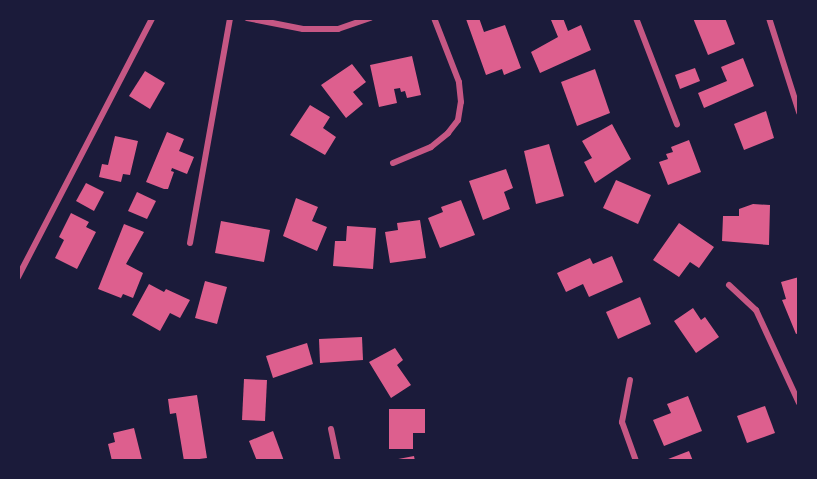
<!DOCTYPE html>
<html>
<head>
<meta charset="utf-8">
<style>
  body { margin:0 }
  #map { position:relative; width:817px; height:479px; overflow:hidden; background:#1b1b3a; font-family:Cabin,sans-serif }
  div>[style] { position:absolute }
  .building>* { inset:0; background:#dd5f8e }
  .minor>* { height:6px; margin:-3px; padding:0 3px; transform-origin:3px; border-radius:3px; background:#c65784 }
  span { translate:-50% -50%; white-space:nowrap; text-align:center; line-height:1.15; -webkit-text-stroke:6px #1b1b3a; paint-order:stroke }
  .frame { position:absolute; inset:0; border:20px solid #1b1b3a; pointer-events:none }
</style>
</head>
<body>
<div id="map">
  <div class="building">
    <i style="clip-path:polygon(479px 18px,484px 32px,505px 25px,521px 68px,504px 75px,502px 69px,486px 75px,466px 19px)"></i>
    <i style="clip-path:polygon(555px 18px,563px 18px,568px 31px,581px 25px,591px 50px,540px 73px,531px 52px,558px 37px,551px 20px)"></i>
    <i style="clip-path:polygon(693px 18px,725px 18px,735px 44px,708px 55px)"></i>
    <i style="clip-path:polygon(412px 56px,421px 95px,407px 98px,405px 91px,401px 92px,400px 88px,394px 89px,397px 103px,379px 107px,370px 65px)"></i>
    <i style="clip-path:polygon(743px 58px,754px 86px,704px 108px,698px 93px,727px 81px,721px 67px)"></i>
    <i style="clip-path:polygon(352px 64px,366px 82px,353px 92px,363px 104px,346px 118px,321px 85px)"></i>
    <i style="clip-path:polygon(695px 68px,700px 81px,680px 89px,675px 75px)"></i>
    <i style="clip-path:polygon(595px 69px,610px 113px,577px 126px,561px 82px)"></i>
    <i style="clip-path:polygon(145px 71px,165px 83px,150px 109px,129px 96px)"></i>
    <i style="clip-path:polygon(310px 105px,330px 117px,323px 128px,336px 137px,325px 155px,290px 135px)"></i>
    <i style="clip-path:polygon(766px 111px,774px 138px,744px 150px,734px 124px)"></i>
    <i style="clip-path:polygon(612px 124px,631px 159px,595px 183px,584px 162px,592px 158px,582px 141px)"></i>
    <i style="clip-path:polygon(167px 132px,184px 139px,179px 151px,194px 157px,187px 174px,172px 168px,171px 171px,174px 172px,168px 189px,164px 189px,146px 182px)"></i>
    <i style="clip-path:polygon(115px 136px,138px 141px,130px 175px,123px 174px,121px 182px,99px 177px,102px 164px,108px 165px)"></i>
    <i style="clip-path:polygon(689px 140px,701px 172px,668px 185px,659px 162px,668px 159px,666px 154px,673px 152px,671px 147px)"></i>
    <i style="clip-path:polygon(549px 144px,564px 196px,536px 204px,524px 151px)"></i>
    <i style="clip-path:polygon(506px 169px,513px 188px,504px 192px,510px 209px,483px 220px,469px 181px)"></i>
    <i style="clip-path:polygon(616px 180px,651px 195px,638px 224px,603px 208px)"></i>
    <i style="clip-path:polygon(86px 183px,104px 192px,94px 211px,76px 201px)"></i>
    <i style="clip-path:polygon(137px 192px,156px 201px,147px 219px,128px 211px)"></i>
    <i style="clip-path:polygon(296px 198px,318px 207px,312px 221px,327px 227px,317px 251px,283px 236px)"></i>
    <i style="clip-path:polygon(461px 200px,475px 235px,440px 248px,428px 218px,443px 212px,441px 207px)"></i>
    <i style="clip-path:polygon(753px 204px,770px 205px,769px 245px,722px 241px,723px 216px,739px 216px,739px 209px)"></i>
    <i style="clip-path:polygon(71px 213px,89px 222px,86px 227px,96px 232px,77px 269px,55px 258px,64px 240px,59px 237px)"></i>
    <i style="clip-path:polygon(420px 220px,426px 258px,390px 263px,385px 232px,398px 230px,397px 223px)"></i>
    <i style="clip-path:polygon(221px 221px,270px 230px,264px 262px,215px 253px)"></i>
    <i style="clip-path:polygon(679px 223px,714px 247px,699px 268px,690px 262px,679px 277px,653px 260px)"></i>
    <i style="clip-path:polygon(124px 224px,144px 232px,126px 264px,143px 273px,133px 298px,123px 294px,121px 298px,98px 289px)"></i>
    <i style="clip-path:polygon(347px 226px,376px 228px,373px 269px,333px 266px,335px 241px,346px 241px)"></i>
    <i style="clip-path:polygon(612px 256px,623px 282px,589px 297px,583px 284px,566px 292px,557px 273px,590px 258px,593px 264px)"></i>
    <i style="clip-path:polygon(799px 277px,799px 333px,796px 334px,782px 300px,786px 299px,781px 282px)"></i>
    <i style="clip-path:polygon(205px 281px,227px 287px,217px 324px,195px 318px)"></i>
    <i style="clip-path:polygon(149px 284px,164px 292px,166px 289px,190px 300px,180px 318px,170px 313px,160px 331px,132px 315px)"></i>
    <i style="clip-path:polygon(640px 297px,651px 324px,618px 339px,606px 312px)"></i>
    <i style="clip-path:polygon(693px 308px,701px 320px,705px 317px,719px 337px,696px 353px,674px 321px)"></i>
    <i style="clip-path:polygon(362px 337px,363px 360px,320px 363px,319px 339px)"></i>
    <i style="clip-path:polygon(307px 343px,313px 364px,273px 378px,266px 356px)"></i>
    <i style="clip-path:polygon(395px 348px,403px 360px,397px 365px,411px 385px,391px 398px,369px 362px)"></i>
    <i style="clip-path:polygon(244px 379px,267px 380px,265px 421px,242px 420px)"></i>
    <i style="clip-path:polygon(197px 395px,207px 458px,184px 461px,176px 413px,170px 414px,168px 399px)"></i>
    <i style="clip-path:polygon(688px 396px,702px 431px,664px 446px,653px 420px,671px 413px,667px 404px)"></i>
    <i style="clip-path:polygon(765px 406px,775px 433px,747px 443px,737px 416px)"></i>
    <i style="clip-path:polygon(389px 409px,425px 409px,425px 433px,413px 433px,413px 449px,389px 449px)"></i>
    <i style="clip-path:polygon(134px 428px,142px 460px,112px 461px,108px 444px,115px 442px,113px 433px)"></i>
    <i style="clip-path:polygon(273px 431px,284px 461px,257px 461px,249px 441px)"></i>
    <i style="clip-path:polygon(689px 451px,693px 461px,663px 461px)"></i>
    <i style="clip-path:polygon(414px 456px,415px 461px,394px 461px,393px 460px)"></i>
  </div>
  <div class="minor">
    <i style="left:247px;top:18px;width:57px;rotate:11.1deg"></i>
    <i style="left:303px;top:29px;width:35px"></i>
    <i style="left:338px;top:29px;width:34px;rotate:-19deg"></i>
    <i style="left:636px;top:18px;width:114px;rotate:68.9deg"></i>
    <i style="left:769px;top:18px;width:99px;rotate:72.3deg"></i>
    <i style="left:393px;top:163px;width:41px;rotate:-22.8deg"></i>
    <i style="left:431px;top:147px;width:22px;rotate:-39deg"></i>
    <i style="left:448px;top:133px;width:16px;rotate:-52deg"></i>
    <i style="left:458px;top:120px;width:18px;rotate:-81deg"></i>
    <i style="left:461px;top:102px;width:20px;rotate:-96deg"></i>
    <i style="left:459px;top:82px;width:69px;rotate:-111.3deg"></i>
    <i style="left:190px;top:243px;width:229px;rotate:-79.9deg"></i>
    <i style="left:18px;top:277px;width:292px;rotate:-62.6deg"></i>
    <i style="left:729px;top:285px;width:37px;rotate:43deg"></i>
    <i style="left:756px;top:310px;width:102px;rotate:65.2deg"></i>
    <i style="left:630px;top:380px;width:43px;rotate:100.8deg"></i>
    <i style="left:622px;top:422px;width:41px;rotate:70.3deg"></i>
    <i style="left:331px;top:429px;width:33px;rotate:78deg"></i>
  </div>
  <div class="frame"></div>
</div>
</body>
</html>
